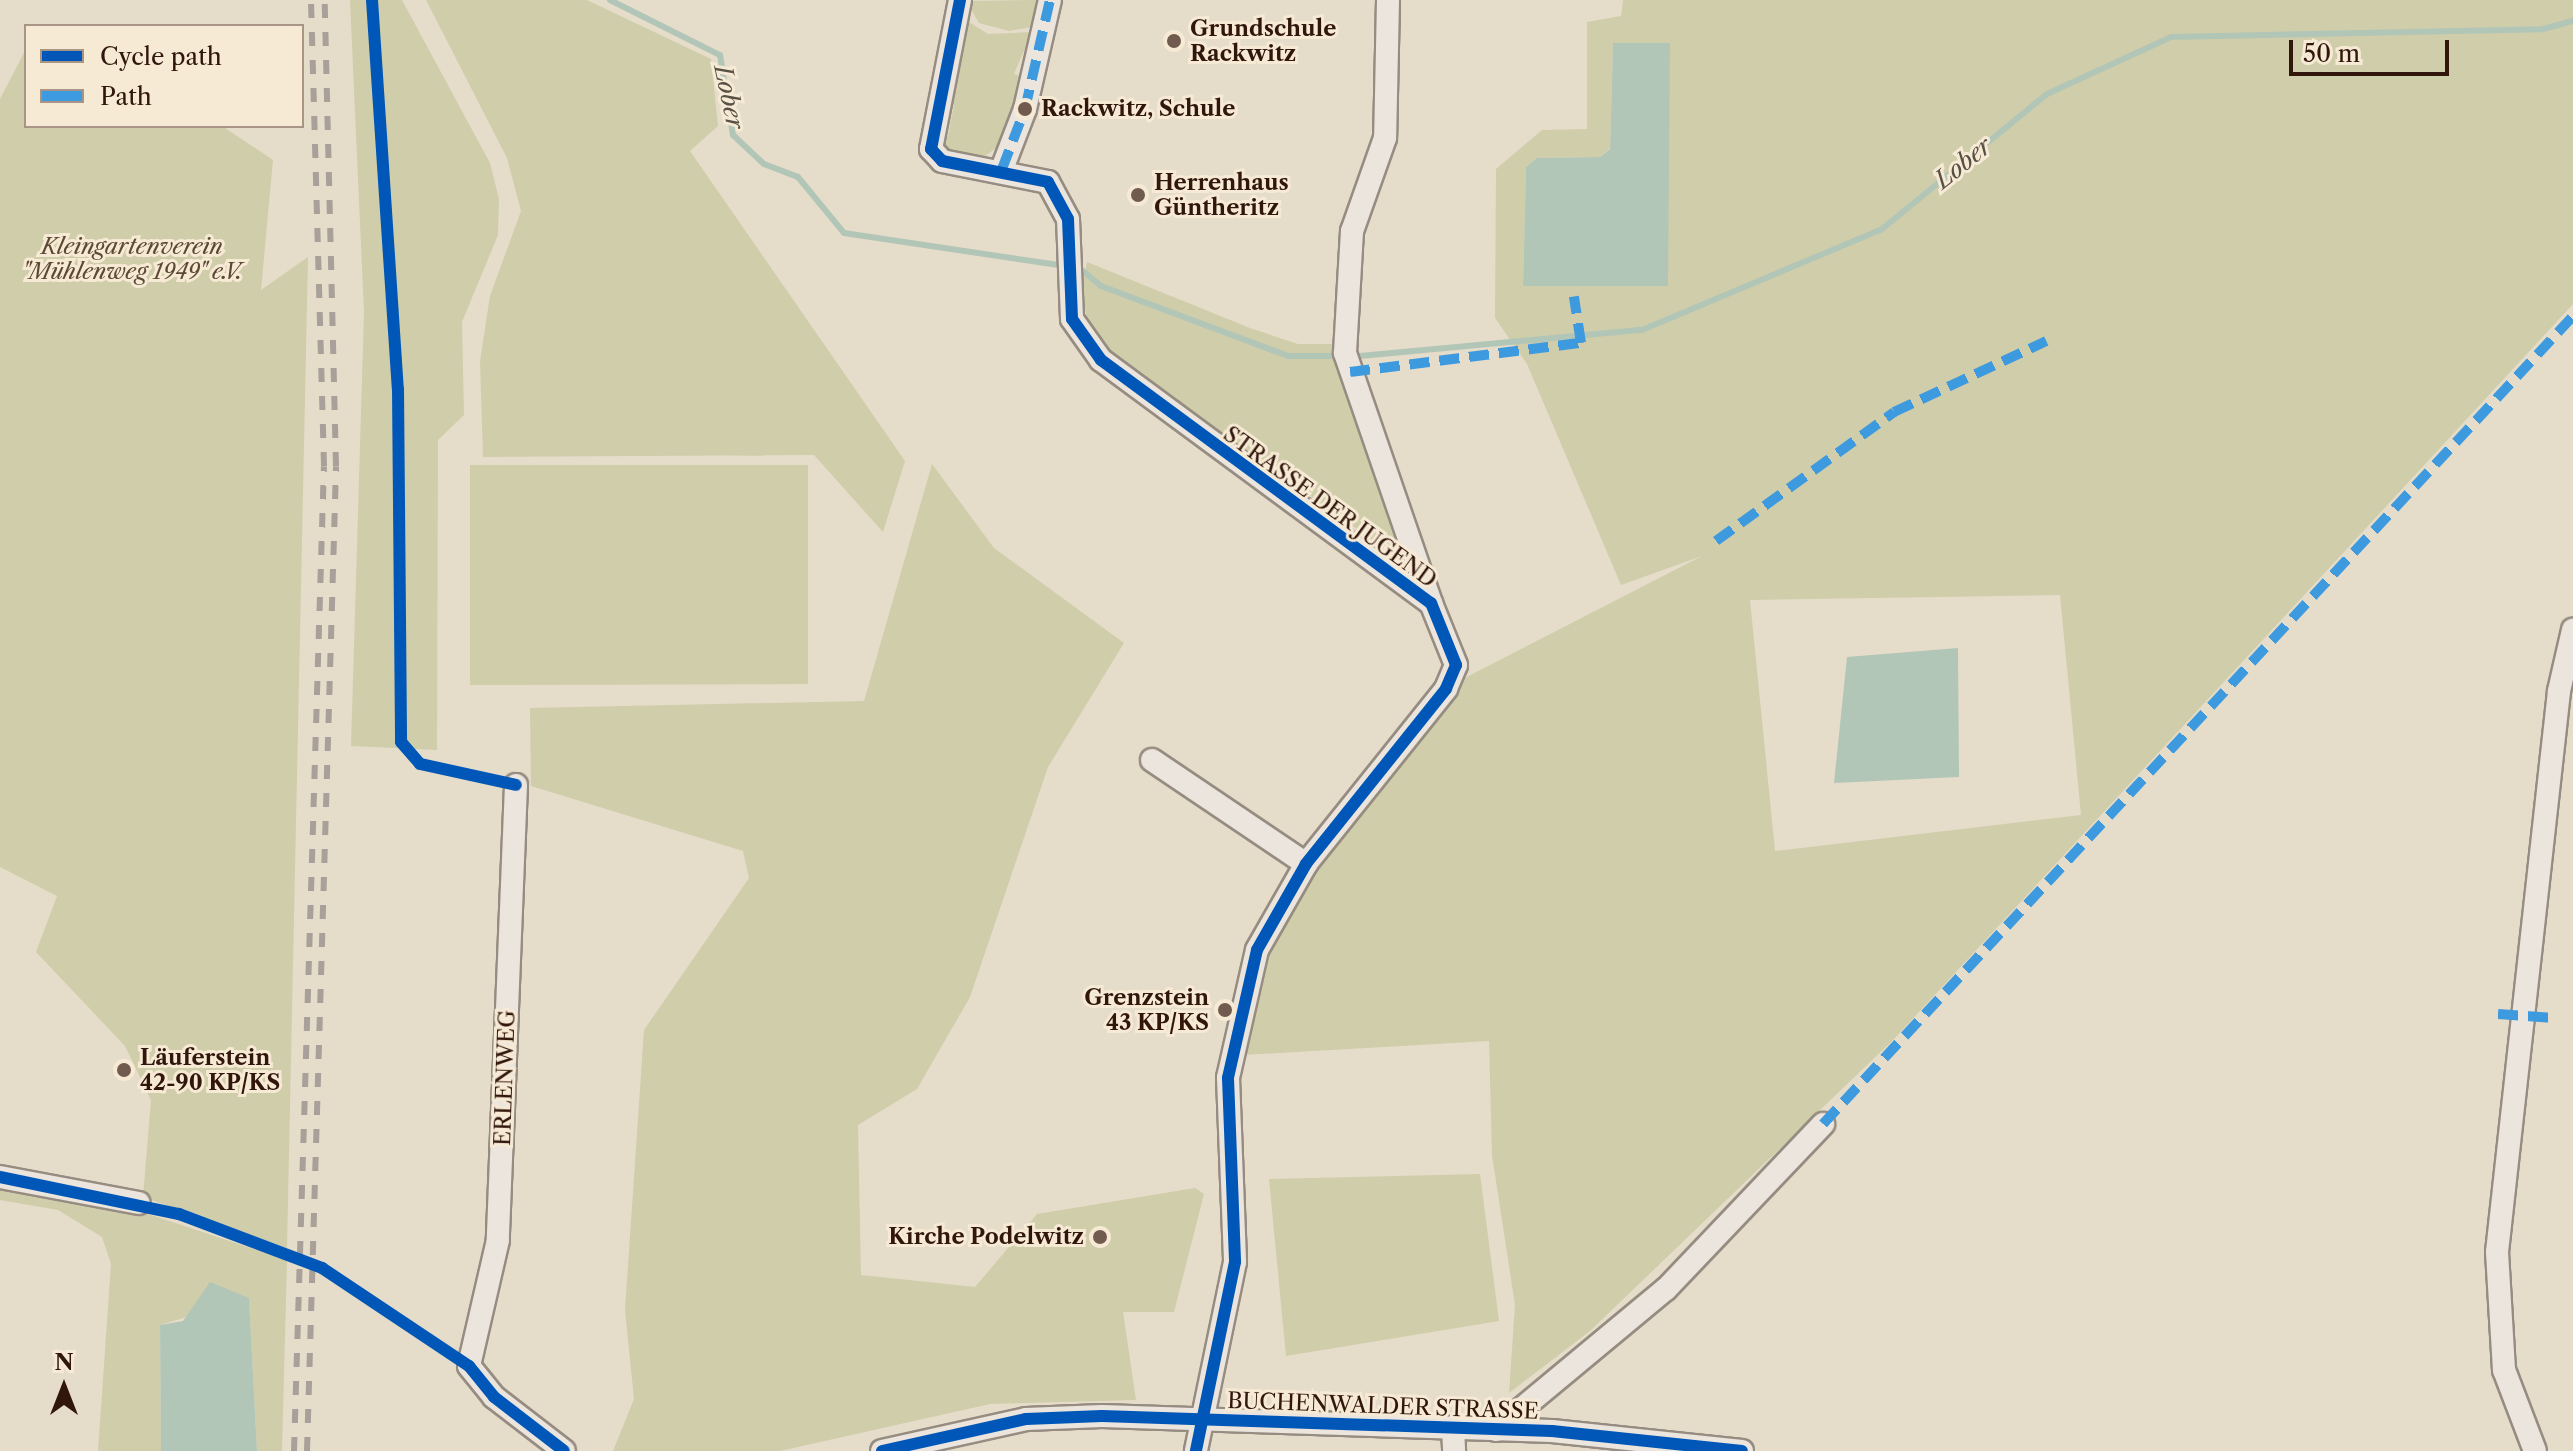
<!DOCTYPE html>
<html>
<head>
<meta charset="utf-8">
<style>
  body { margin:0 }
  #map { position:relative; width:2573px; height:1451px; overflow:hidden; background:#e6dcca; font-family:"Libre Caslon Text",serif }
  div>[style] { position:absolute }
  .green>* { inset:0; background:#d0cdaa }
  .water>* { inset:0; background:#b2c6b7 }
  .stream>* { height:6px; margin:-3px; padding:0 3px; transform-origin:3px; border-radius:3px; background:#b2c6b7 }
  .roads { filter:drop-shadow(2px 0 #968c81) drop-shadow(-2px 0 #968c81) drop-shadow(0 2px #968c81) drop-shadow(0 -2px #968c81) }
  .minor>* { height:22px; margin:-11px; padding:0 11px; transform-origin:11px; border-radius:11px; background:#ebe5dd }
  .rail>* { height:6px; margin-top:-3px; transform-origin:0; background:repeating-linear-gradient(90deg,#a8a099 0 14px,transparent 0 28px) }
  .quiet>* { height:10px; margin-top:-5px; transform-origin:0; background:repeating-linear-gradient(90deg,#3e9ade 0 20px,transparent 0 30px) }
  .cycleway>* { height:12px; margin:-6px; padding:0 6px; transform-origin:6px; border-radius:6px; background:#0057b8 }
  .dots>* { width:22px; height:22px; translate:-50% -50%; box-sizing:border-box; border:4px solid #f7ead5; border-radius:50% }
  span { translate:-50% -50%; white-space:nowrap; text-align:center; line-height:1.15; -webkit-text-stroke:6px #f7ead5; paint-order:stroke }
  .poi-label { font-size:22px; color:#31160c; font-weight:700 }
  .left { translate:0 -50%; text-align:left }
  .right { translate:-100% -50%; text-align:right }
  .park-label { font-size:22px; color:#5b4933; font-style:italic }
  .street-label { font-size:22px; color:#31160c }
  .water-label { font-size:24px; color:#565045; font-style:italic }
  .legend { position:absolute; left:24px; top:24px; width:280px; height:104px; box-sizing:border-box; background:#f7ead5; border:2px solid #a89585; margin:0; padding:10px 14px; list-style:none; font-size:24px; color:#31160c }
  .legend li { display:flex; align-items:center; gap:16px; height:40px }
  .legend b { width:40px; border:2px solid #a89585 }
  .north { position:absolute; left:24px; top:1347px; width:80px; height:80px; -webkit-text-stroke:6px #f7ead5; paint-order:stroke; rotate:0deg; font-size:22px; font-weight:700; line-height:32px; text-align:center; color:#31160c }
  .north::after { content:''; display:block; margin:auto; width:28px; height:36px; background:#31160c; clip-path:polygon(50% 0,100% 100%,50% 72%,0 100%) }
  .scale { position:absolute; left:2289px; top:40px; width:160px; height:36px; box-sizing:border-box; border:4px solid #31160c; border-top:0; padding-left:10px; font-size:24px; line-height:28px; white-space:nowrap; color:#31160c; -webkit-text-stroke:6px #f7ead5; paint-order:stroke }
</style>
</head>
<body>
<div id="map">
  <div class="green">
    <i style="clip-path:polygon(350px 0,402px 0,490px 163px,499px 199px,498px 235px,462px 322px,464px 415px,438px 440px,437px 750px,351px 746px,364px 312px)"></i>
    <i style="clip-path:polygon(426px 0,587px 0,711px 59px,718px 126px,690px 151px,905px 461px,883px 532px,814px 455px,483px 457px,480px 361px,490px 296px,521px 211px,507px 158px)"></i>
    <i style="clip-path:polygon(1037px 0,1033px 27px,1009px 31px,979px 23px,966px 1px)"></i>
    <i style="clip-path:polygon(evenodd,1623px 0,2573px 0,2573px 304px,1893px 1040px,1590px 1331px,1509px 1393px,1515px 1305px,1492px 1155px,1489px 1041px,1242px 1055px,1277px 923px,1457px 682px,1702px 556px,1621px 585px,1527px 364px,1495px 318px,1496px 169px,1542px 130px,1587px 129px,1587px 22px,1621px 16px,1623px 0,1613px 43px,1668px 286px,1523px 286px,1526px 167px,1537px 158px,1600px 157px,1610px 148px,1613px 43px,1623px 0,2060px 595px,2081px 815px,1775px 851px,1750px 600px,2060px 595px)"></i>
    <i style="clip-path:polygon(966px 20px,988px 34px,1032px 32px,1014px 74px,1023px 77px,1015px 112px,1002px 144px,982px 158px,946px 152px,940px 135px,948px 136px,954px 105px,944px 103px)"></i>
    <i style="clip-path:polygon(26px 49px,26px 126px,222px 126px,273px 160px,261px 290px,308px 257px,287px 1248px,143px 1197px,151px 1100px,125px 1046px,36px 952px,57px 896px,0 867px,0 99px)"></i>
    <i style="clip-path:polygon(1087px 262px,1250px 328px,1298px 344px,1334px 344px,1393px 520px,1398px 546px,1392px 554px,1111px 354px,1088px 323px,1081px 291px)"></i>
    <i style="clip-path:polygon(932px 464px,994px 548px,1124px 643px,1048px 767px,970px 997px,917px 1089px,858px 1125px,861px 1275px,975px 1287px,1037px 1214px,1195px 1188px,1204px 1194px,1174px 1312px,1123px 1312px,1136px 1400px,990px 1404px,780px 1451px,613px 1451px,634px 1399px,625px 1310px,644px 1030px,749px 878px,743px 851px,531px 786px,530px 708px,864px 701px)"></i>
    <i style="clip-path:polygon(470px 465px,808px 465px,808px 684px,470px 685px)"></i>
    <i style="clip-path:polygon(1480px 1174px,1499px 1321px,1286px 1356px,1269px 1179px)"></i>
    <i style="clip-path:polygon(0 1185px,136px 1210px,287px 1260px,282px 1451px,257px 1451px,249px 1298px,160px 1325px,161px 1451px,98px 1451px,111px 1264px,102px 1237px,58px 1210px,0 1200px)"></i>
  </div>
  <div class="water">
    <i style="clip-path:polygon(1613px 43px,1670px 43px,1668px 286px,1523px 286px,1526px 167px,1537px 158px,1600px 157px,1610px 149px)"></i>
    <i style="clip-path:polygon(1958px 648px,1959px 777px,1834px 783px,1847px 657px)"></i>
    <i style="clip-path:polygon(210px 1282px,249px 1298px,257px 1451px,161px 1451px,160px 1325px,183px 1321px)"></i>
  </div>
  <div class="stream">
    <i style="left:610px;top:0;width:123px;rotate:26.6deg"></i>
    <i style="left:720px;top:55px;width:81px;rotate:80.8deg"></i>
    <i style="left:733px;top:135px;width:42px;rotate:43.1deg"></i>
    <i style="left:764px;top:164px;width:36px;rotate:21deg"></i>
    <i style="left:798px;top:177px;width:72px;rotate:50.6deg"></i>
    <i style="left:844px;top:233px;width:217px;rotate:8.5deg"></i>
    <i style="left:1083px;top:271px;width:23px;rotate:40deg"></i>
    <i style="left:1101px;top:286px;width:200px;rotate:20.5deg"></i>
    <i style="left:1288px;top:356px;width:48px"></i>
    <i style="left:1360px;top:356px;width:283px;rotate:-5.3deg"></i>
    <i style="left:1642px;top:330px;width:260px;rotate:-22.8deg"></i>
    <i style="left:1882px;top:229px;width:213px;rotate:-39.3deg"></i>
    <i style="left:2047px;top:94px;width:136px;rotate:-24.7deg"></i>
    <i style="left:2171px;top:37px;width:372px;rotate:-1.2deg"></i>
    <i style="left:2543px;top:29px;width:31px;rotate:-15deg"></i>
  </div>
  <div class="roads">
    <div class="minor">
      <i style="left:960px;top:0;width:152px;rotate:101deg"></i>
      <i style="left:931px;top:149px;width:16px;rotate:47deg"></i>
      <i style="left:942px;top:161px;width:108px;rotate:11.2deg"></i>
      <i style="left:1048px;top:182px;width:42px;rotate:61.6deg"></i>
      <i style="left:1068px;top:219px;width:100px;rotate:87.7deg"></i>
      <i style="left:1072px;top:319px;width:50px;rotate:54.7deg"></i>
      <i style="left:1101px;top:360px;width:410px;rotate:36.4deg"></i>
      <i style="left:1431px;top:603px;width:67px;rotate:68deg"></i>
      <i style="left:1456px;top:665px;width:26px;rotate:113deg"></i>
      <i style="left:1446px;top:689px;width:224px;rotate:128.7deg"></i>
      <i style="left:1306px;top:864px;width:99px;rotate:119.7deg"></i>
      <i style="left:1257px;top:950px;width:131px;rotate:102.8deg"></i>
      <i style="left:1228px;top:1078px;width:184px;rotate:87.8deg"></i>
      <i style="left:1235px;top:1262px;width:193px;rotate:101.7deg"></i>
      <i style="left:1388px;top:0;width:138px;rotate:91.2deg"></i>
      <i style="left:1385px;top:138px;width:99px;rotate:109.5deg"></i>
      <i style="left:1352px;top:231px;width:122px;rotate:93.3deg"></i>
      <i style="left:1345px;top:353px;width:264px;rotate:71deg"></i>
      <i style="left:1002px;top:169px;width:64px;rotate:-69deg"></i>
      <i style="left:1025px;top:109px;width:112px;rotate:-77.1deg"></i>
      <i style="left:1152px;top:760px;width:186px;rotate:34deg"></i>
      <i style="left:516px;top:785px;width:455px;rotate:92.3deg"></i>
      <i style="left:498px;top:1240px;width:129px;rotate:103deg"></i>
      <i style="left:469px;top:1366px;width:40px;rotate:51deg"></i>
      <i style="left:494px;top:1397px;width:88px;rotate:37.6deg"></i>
      <i style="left:0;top:1177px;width:141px;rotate:10.6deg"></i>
      <i style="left:1453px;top:1429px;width:22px;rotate:87deg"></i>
      <i style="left:1496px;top:1430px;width:221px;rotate:-39.7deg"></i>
      <i style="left:1666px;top:1289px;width:228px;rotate:-46.4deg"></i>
      <i style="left:882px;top:1451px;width:148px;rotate:-12.5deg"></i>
      <i style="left:1026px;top:1419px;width:76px;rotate:-2.3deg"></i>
      <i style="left:1102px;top:1416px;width:450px;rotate:1.9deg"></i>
      <i style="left:1552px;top:1431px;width:191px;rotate:6deg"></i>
      <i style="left:2535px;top:1451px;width:87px;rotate:-110.9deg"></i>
      <i style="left:2504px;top:1370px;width:118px;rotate:-93.4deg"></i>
      <i style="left:2497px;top:1252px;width:564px;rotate:-83.69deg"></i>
      <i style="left:2559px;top:691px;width:63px;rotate:-77.1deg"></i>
    </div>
  </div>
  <div class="rail">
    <i style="left:294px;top:1451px;width:985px;rotate:-88.26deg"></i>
    <i style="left:324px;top:466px;width:466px;rotate:-91.6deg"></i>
    <i style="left:307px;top:1451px;width:985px;rotate:-88.31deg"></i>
    <i style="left:336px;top:466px;width:466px;rotate:-91.4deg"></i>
  </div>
  <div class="quiet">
    <i style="left:1002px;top:169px;width:64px;rotate:-69deg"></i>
    <i style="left:1025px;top:109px;width:112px;rotate:-77.1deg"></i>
    <i style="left:1350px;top:372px;width:233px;rotate:-7.2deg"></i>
    <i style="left:1581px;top:343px;width:47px;rotate:-98.7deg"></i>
    <i style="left:1716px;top:541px;width:220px;rotate:-35.9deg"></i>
    <i style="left:1894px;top:412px;width:168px;rotate:-25deg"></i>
    <i style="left:2498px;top:1014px;width:56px;rotate:4.1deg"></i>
    <i style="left:1823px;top:1124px;width:1102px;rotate:-47.13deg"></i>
  </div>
  <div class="cycleway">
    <i style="left:372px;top:0;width:390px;rotate:86.2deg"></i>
    <i style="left:398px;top:389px;width:353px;rotate:89.5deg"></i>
    <i style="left:401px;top:742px;width:29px;rotate:49deg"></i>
    <i style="left:420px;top:764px;width:98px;rotate:12.3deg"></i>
    <i style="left:960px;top:0;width:152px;rotate:101deg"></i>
    <i style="left:931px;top:149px;width:16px;rotate:47deg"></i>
    <i style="left:942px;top:161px;width:108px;rotate:11.2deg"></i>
    <i style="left:1048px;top:182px;width:42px;rotate:61.6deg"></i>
    <i style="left:1068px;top:219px;width:100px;rotate:87.7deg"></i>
    <i style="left:1072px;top:319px;width:50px;rotate:54.7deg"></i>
    <i style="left:1101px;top:360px;width:410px;rotate:36.4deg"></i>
    <i style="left:1431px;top:603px;width:67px;rotate:68deg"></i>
    <i style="left:1456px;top:665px;width:26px;rotate:113deg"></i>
    <i style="left:1446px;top:689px;width:224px;rotate:128.7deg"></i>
    <i style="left:1306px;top:864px;width:99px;rotate:119.7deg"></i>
    <i style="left:1257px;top:950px;width:131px;rotate:102.8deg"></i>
    <i style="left:1228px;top:1078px;width:184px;rotate:87.8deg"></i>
    <i style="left:1235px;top:1262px;width:193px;rotate:101.7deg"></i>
    <i style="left:0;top:1177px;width:183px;rotate:11.7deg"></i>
    <i style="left:179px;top:1214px;width:153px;rotate:20.7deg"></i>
    <i style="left:322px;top:1268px;width:177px;rotate:33.7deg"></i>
    <i style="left:469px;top:1366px;width:40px;rotate:51deg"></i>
    <i style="left:494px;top:1397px;width:88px;rotate:37.6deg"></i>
    <i style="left:882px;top:1451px;width:148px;rotate:-12.5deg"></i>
    <i style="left:1026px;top:1419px;width:76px;rotate:-2.3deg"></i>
    <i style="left:1102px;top:1416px;width:450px;rotate:1.9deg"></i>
    <i style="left:1552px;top:1431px;width:191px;rotate:6deg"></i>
  </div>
  <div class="dots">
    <i style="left:1174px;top:41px;background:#705b4e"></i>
    <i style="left:1025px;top:109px;background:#705b4e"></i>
    <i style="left:1138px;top:195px;background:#705b4e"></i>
    <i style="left:1225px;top:1010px;background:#705b4e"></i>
    <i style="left:124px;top:1070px;background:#705b4e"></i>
    <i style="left:1100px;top:1237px;background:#705b4e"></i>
  </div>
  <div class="poi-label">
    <span class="left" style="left:1190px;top:41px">Grundschule<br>Rackwitz</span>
    <span class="left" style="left:1041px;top:109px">Rackwitz, Schule</span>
    <span class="left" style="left:1154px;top:195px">Herrenhaus<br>Güntheritz</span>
    <span class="right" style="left:1209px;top:1010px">Grenzstein<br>43 KP/KS</span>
    <span class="left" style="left:140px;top:1070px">Läuferstein<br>42-90 KP/KS</span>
    <span class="right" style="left:1084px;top:1237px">Kirche Podelwitz</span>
  </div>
  <div class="park-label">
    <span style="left:132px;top:259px">Kleingartenverein<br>"Mühlenweg 1949" e.V.</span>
  </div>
  <div class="street-label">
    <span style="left:1330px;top:507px;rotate:36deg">STRASSE DER JUGEND</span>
    <span style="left:505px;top:1078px;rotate:-88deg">ERLENWEG</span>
    <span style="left:1383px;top:1406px;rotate:2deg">BUCHENWALDER STRASSE</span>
  </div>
  <div class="water-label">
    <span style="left:729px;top:97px;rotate:78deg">Lober</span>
    <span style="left:1963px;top:163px;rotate:-39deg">Lober</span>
  </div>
  <ul class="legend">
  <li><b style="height:10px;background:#0057b8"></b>Cycle path</li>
  <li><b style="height:10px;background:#3e9ade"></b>Path</li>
  </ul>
  <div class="north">N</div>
  <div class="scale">50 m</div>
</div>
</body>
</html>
